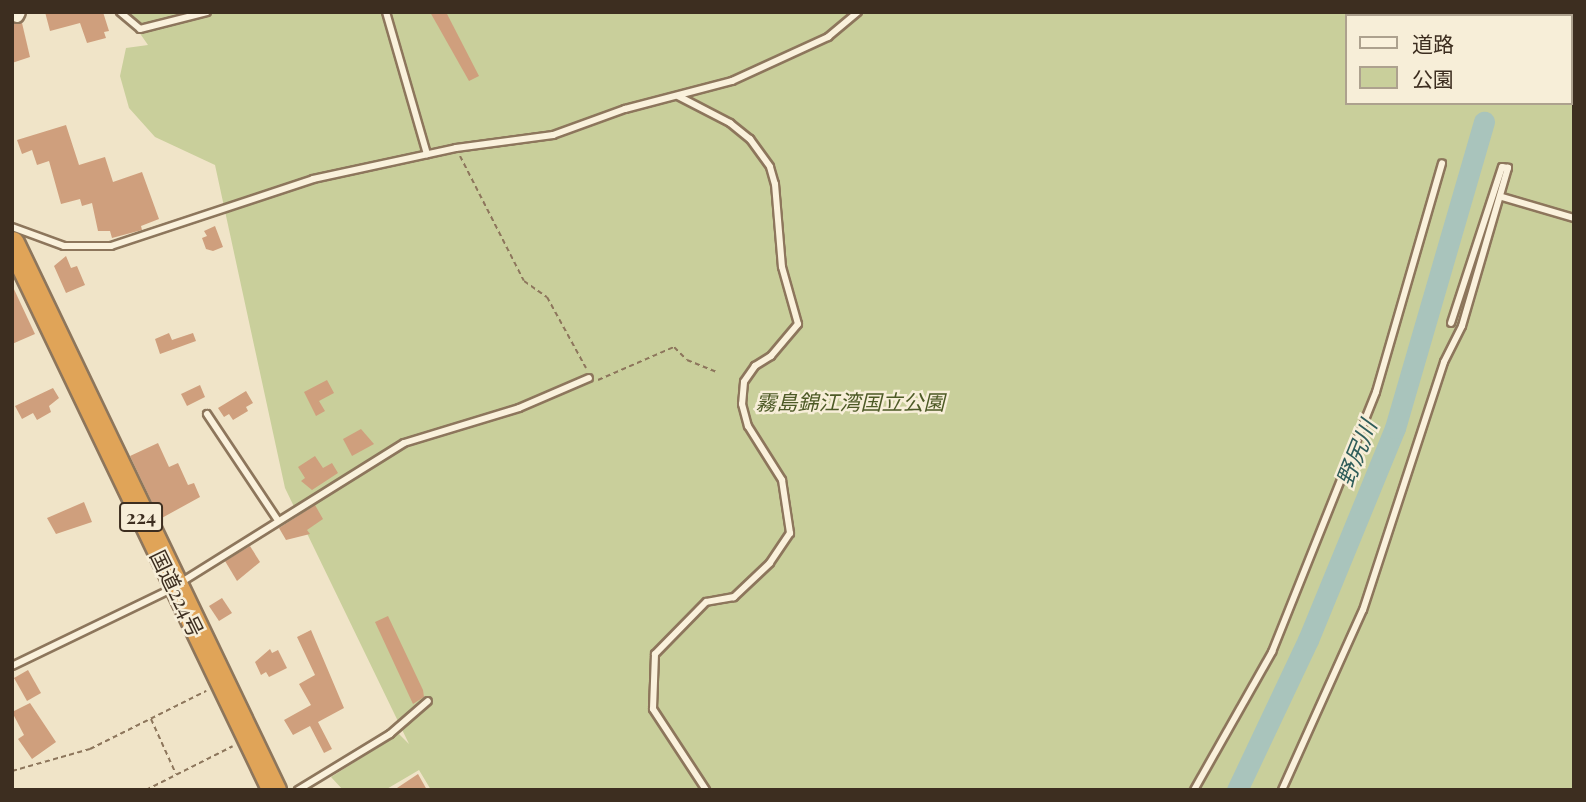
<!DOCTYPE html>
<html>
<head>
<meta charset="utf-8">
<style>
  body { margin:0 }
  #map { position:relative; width:1586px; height:802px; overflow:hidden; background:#f0e4c8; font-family:"Playfair Display","Noto Sans JP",serif }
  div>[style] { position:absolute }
  .green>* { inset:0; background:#c9cf9b }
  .river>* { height:21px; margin:-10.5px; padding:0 10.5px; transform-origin:10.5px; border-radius:10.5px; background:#a9c4bc }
  .building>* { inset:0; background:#cf9f7d }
  .path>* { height:2px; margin-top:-1px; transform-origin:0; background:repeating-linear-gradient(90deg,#8d765c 0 5px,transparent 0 8.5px) }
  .roads { filter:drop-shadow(2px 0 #8d765c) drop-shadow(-2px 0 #8d765c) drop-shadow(0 2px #8d765c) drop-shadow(0 -2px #8d765c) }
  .lane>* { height:6px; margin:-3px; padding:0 3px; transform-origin:3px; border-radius:3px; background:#faf1dc }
  .street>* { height:12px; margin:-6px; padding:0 6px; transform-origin:6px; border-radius:6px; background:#faf1dc }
  .highway>* { height:23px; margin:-11.5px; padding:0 11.5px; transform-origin:11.5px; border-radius:11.5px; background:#e0a458 }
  span { translate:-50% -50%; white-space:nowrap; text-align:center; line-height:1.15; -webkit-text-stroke:5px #f7eed8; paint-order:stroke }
  .shield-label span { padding:2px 5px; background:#f7eed8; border:2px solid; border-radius:5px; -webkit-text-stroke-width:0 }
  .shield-label { font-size:19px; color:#3d2e20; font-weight:700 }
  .park-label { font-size:21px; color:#4d5a26; font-style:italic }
  .street-label { font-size:21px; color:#3d2e20 }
  .water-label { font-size:23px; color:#2f5d5a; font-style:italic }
  .frame { position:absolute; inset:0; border:14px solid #3d2e20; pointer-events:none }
  .legend { position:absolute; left:1345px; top:14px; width:228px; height:91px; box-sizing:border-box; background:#f7eed8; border:2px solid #ada18e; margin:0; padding:9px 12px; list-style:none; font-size:21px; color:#3d2e20 }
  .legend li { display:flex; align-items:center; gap:14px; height:35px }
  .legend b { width:35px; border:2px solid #ada18e }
</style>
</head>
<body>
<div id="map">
  <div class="green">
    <i style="clip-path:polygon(evenodd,125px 12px,1574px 12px,1574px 790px,431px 790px,419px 770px,385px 790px,343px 790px,331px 777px,399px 734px,409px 744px,285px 488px,215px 165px,155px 137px,129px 108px,120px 76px,126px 48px,148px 45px,125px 12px,1346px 16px,1570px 16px,1570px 103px,1346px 103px,1346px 16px)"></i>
  </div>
  <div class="river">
    <i style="left:1237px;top:790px;width:166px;rotate:-64.7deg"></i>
    <i style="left:1308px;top:640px;width:229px;rotate:-67.7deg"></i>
    <i style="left:1395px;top:428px;width:319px;rotate:-73.8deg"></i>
  </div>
  <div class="building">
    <i style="clip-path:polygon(45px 12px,103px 12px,109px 31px,104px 32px,106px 38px,87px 43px,80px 23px,50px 31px)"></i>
    <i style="clip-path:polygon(430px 12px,446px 12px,479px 76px,469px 81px)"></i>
    <i style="clip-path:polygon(22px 23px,30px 57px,12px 63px,12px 24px)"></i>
    <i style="clip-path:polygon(66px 125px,79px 165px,105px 157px,113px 182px,142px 172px,159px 219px,141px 226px,142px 230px,112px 238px,110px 231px,98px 231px,92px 203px,82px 206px,80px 199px,61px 204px,49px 161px,37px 165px,32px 150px,22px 154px,17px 140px)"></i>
    <i style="clip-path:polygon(215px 226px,223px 247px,213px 251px,206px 249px,202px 238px,207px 236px,204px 231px)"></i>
    <i style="clip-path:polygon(66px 256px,71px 268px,77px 266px,85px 285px,66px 293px,54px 266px)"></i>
    <i style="clip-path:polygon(12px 285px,35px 334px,12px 344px)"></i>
    <i style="clip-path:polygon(169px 333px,172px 340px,193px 333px,196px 341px,160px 354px,155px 339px)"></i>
    <i style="clip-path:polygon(327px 380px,334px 393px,319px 401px,325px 411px,316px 416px,304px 392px)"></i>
    <i style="clip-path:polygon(200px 385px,205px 397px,187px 406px,181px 394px)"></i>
    <i style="clip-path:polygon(53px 388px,59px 398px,49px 406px,51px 412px,37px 420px,33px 413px,22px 419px,15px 406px)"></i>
    <i style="clip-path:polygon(246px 391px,253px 403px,246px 407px,248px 411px,233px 420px,229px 414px,224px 417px,218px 408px)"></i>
    <i style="clip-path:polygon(361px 429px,374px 444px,352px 456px,343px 439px)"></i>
    <i style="clip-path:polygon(158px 443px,169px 467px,178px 463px,188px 485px,194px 483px,200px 497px,160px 519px,130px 456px)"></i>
    <i style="clip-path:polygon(315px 456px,323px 468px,332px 463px,338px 473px,312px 490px,301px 481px,305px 478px,298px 467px)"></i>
    <i style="clip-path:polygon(84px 502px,92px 522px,56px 534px,47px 518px)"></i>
    <i style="clip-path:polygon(315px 505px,323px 519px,307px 530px,310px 534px,286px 540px,279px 528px)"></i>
    <i style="clip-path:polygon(250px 546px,260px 562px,237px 581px,225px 561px)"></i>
    <i style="clip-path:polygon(222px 598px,232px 613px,219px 621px,209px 606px)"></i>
    <i style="clip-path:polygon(388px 616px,423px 690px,424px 697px,413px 704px,375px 622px)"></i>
    <i style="clip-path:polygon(311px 630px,344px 708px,318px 722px,332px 749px,324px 753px,310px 726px,293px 735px,284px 720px,311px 705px,299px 684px,315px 675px,297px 637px)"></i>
    <i style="clip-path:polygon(270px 649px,272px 653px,278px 650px,287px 668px,269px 677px,266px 672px,261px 675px,255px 662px)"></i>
    <i style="clip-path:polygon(28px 670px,41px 693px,27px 701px,14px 678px)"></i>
    <i style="clip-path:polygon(30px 703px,56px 742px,32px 759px,18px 739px,24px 735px,12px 712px)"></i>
    <i style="clip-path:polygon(418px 774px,427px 790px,394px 790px)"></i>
  </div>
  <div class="path">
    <i style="left:460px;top:156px;width:140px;rotate:62.9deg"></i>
    <i style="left:524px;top:281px;width:28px;rotate:35deg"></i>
    <i style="left:547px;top:297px;width:81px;rotate:61.2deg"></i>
    <i style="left:598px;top:380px;width:83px;rotate:-23.5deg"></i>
    <i style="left:674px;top:347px;width:18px;rotate:45deg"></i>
    <i style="left:687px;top:360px;width:32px;rotate:22deg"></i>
    <i style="left:151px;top:719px;width:60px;rotate:65.6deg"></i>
    <i style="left:12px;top:771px;width:81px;rotate:-15.8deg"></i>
    <i style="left:90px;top:749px;width:130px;rotate:-26.6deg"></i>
    <i style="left:146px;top:790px;width:97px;rotate:-26.8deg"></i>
  </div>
  <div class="roads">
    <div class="lane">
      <i style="left:120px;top:12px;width:26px;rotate:40deg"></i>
      <i style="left:140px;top:29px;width:69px;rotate:-14.2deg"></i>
      <i style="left:386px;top:12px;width:148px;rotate:73.9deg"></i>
      <i style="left:678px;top:96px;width:59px;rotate:27.4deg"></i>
      <i style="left:730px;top:123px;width:26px;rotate:39deg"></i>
      <i style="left:750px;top:139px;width:34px;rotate:54deg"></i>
      <i style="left:770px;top:167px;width:18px;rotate:74deg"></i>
      <i style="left:775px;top:184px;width:83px;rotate:85.2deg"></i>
      <i style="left:782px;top:267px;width:59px;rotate:74.3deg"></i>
      <i style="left:798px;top:324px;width:42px;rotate:130.2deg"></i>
      <i style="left:771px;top:356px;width:19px;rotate:148deg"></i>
      <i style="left:755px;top:366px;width:19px;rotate:125deg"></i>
      <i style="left:744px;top:382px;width:22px;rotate:95deg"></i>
      <i style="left:742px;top:404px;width:23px;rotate:75deg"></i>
      <i style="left:748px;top:426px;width:64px;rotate:57.8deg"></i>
      <i style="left:782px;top:480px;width:54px;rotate:81.4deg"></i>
      <i style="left:790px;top:533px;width:36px;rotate:124deg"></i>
      <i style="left:770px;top:563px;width:50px;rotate:136.6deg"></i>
      <i style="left:734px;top:597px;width:28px;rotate:170deg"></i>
      <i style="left:706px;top:602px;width:73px;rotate:134.4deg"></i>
      <i style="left:655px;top:654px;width:55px;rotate:92.1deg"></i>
      <i style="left:653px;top:709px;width:97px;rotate:56.8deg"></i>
      <i style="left:1502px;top:197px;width:75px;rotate:16.3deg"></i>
      <i style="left:12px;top:227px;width:55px;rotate:20.1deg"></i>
      <i style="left:64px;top:246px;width:47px"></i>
      <i style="left:111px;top:246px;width:213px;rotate:-18.3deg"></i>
      <i style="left:313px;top:179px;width:146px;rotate:-12.2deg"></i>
      <i style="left:456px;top:148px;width:98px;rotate:-7.6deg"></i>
      <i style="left:553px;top:135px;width:77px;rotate:-19.9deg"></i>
      <i style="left:625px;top:109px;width:111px;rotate:-14.7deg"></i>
      <i style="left:732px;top:81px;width:106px;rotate:-24.6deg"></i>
      <i style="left:828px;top:37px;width:39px;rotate:-40deg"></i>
      <i style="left:207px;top:414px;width:126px;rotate:56.3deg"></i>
      <i style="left:180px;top:583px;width:264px;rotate:-32deg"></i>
      <i style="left:404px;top:443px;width:120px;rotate:-16.9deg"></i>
      <i style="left:519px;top:408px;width:76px;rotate:-23.2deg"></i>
      <i style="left:12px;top:666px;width:177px;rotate:-25.8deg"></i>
      <i style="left:298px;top:790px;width:108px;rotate:-31.3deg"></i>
      <i style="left:390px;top:734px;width:50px;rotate:-41deg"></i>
      <i style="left:1194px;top:790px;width:159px;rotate:-60.5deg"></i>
      <i style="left:1272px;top:652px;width:280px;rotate:-68.2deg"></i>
      <i style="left:1376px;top:392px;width:238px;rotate:-73.9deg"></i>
      <i style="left:1282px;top:790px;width:197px;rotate:-65.8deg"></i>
      <i style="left:1363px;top:610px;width:261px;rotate:-71.9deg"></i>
      <i style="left:1444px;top:362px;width:40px;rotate:-63.4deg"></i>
      <i style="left:1462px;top:326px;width:165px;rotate:-73.8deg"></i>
      <i style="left:1508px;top:168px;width:6px;rotate:-171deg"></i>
      <i style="left:1502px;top:167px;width:164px;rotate:108.1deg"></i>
    </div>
    <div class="street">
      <i style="left:17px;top:16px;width:4px;rotate:-63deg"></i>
    </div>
    <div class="highway">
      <i style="left:12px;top:243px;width:607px;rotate:64.41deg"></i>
    </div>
  </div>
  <div class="shield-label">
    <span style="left:141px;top:517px">224</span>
  </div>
  <div class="park-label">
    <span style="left:850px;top:401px">霧島錦江湾国立公園</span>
  </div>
  <div class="street-label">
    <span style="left:178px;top:593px;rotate:64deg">国道224号</span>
  </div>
  <div class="water-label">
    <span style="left:1356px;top:453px;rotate:-68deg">野尻川</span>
  </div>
  <div class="frame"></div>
  <ul class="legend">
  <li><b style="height:9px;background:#faf1dc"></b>道路</li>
  <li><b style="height:19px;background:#c9cf9b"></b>公園</li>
  </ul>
</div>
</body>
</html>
